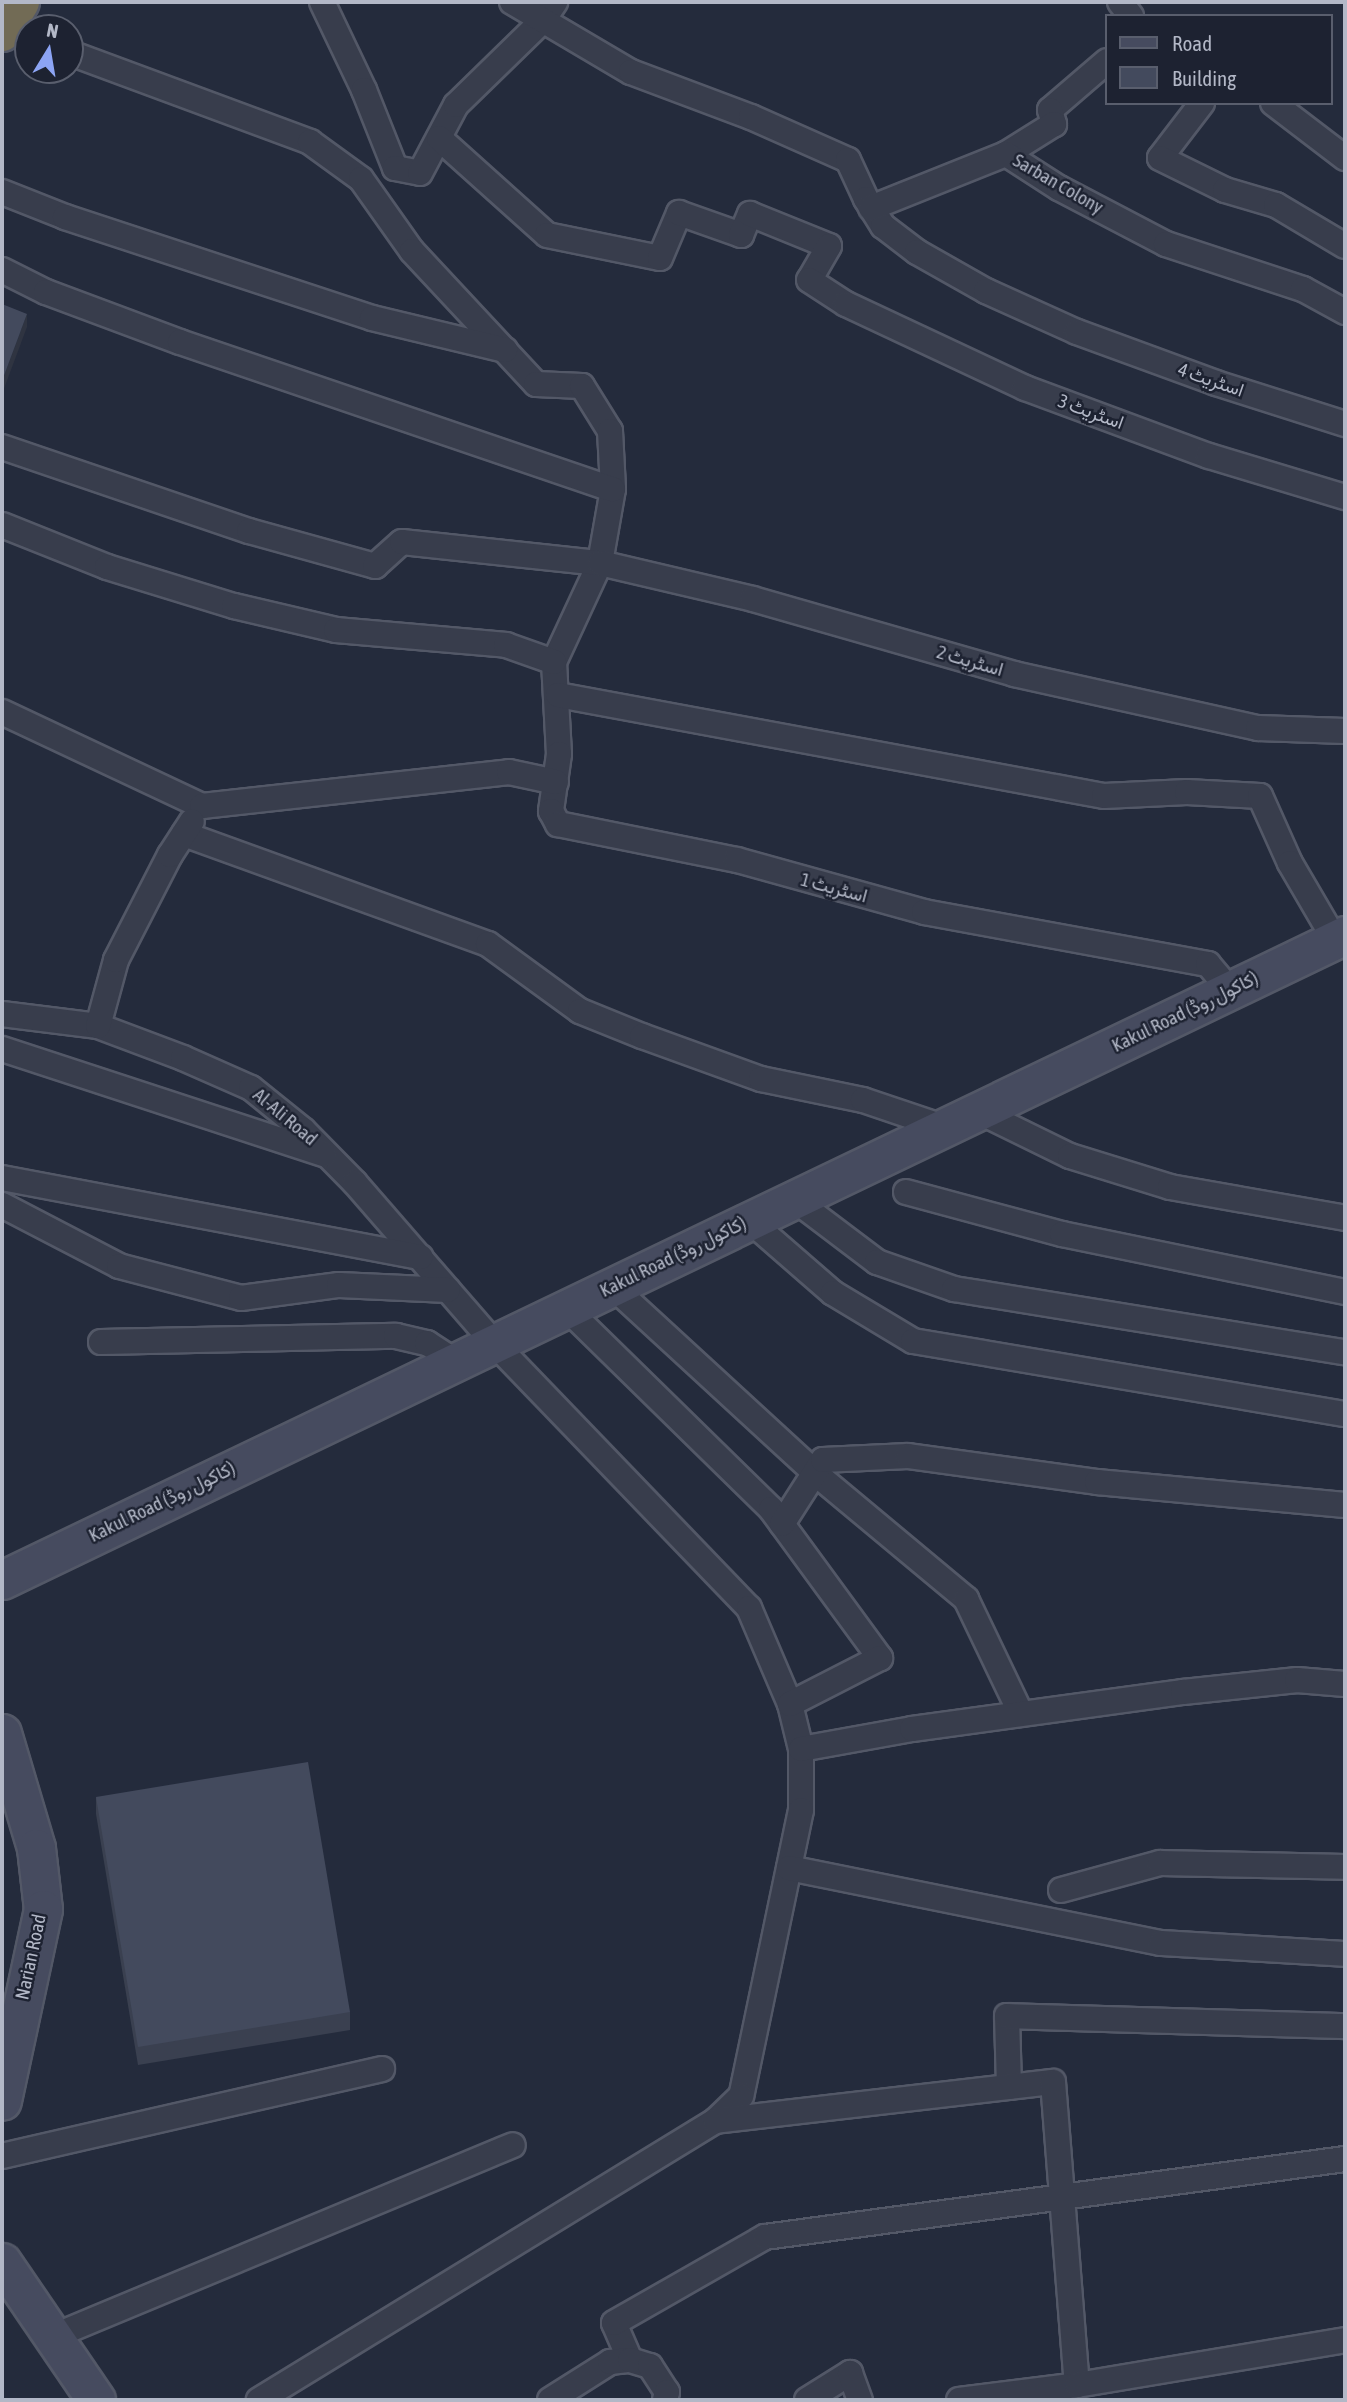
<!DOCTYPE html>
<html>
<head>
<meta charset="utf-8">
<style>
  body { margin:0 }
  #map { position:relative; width:1347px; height:2402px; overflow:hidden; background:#242b3c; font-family:"Asap Condensed",Vazirmatn,sans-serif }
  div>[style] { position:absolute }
  .roads { filter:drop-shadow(2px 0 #535867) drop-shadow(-2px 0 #535867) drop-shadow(0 2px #535867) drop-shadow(0 -2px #535867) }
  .street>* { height:24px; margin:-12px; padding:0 12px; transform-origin:12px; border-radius:12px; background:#383d4c }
  .secondary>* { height:37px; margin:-18.5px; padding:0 18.5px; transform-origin:18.5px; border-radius:18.5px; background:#464b5f }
  .highway>* { height:38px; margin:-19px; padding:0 19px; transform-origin:19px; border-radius:19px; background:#726b55 }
  .wall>* { inset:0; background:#3a4050 }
  .shaded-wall>* { inset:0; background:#2f3441 }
  .building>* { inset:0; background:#434a5d }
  span { translate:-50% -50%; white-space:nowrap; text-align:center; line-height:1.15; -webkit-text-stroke:5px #1d2231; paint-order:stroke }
  .street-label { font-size:19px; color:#b3b8c7 }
  .frame { position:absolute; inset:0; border:4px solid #b3b8c7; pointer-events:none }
  .legend { position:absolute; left:1105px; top:14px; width:228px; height:91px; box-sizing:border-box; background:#1d2231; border:2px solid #595e6d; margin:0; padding:9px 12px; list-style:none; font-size:21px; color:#b3b8c7 }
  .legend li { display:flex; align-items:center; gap:14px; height:35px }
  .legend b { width:35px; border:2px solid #595e6d }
  .north { position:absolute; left:14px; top:14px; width:70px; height:70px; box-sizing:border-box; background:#1d2231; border:2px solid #595e6d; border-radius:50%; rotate:11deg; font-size:19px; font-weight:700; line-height:28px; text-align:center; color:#b3b8c7 }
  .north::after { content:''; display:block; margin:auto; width:24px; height:32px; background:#8ca4f4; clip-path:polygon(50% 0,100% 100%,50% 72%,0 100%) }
</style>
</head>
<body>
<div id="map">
  <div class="roads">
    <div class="street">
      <i style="left:322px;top:2px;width:98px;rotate:64.5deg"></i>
      <i style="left:364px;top:90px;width:84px;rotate:68.3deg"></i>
      <i style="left:395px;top:168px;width:25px;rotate:11deg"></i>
      <i style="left:420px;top:173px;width:77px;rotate:-62.1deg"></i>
      <i style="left:456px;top:105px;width:122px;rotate:-44.3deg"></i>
      <i style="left:543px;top:20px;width:22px;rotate:-56deg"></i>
      <i style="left:512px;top:2px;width:138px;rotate:30.5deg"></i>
      <i style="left:631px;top:72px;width:128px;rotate:20.6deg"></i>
      <i style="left:751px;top:117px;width:106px;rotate:23.9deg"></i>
      <i style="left:848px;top:160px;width:43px;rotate:65.2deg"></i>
      <i style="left:866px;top:199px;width:32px;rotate:58deg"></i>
      <i style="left:883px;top:226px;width:43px;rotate:37.4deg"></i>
      <i style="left:917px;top:252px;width:79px;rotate:29.5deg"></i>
      <i style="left:986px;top:291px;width:100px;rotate:24.3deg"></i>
      <i style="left:1077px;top:332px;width:148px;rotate:20.1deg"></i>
      <i style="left:1216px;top:383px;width:135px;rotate:17.6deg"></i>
      <i style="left:1120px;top:2px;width:18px;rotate:52deg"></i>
      <i style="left:3px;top:29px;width:27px;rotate:20deg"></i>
      <i style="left:70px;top:53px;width:256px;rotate:20.3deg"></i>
      <i style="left:310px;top:142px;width:63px;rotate:36deg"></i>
      <i style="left:361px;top:179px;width:88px;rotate:54.7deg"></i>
      <i style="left:412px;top:251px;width:182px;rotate:47deg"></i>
      <i style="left:536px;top:384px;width:46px;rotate:2.5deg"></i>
      <i style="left:582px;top:386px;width:53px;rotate:58.1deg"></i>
      <i style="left:610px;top:431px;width:58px;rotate:87deg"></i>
      <i style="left:613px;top:489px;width:75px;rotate:100deg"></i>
      <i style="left:600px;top:563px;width:109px;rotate:114.9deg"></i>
      <i style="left:554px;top:662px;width:92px;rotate:86.9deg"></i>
      <i style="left:559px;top:754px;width:58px;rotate:98deg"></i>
      <i style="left:551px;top:811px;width:15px;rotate:62deg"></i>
      <i style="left:558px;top:824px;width:183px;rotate:11.4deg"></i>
      <i style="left:737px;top:860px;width:194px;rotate:15.5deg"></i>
      <i style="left:924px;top:912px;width:289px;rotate:10.4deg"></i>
      <i style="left:1208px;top:964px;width:34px;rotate:50deg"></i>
      <i style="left:1107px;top:61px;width:75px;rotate:139.3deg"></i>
      <i style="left:1050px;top:110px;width:15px;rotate:74deg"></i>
      <i style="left:1054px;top:124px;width:57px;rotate:148deg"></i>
      <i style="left:1006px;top:154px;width:63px;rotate:32.7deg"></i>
      <i style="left:1059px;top:188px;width:121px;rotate:27.6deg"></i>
      <i style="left:1166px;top:244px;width:144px;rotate:18.2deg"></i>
      <i style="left:1303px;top:289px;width:48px;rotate:28.7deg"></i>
      <i style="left:1202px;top:103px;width:69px;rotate:127.4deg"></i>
      <i style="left:1160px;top:158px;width:72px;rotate:26.2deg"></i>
      <i style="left:1225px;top:190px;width:53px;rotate:16.4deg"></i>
      <i style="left:1276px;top:205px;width:80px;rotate:30.7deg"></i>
      <i style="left:1273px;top:103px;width:91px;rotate:37.4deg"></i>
      <i style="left:439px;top:138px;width:145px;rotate:41.9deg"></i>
      <i style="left:547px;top:235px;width:115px;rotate:11.5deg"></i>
      <i style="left:660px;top:258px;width:49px;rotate:-67.1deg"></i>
      <i style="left:679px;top:213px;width:66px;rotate:19.5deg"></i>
      <i style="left:741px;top:235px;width:23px;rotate:-67deg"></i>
      <i style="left:750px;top:214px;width:85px;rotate:22.1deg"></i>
      <i style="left:829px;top:246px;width:39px;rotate:120deg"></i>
      <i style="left:809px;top:280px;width:44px;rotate:33deg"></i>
      <i style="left:846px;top:304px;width:198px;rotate:25.1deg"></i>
      <i style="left:1025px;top:388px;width:196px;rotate:20.3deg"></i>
      <i style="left:1209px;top:456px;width:142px;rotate:16.8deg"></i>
      <i style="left:2px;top:192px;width:68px;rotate:21.6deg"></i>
      <i style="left:65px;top:217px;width:323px;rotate:18.2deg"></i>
      <i style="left:372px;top:318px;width:137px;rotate:13.5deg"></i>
      <i style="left:871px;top:208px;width:145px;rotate:-21.8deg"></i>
      <i style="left:2px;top:270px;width:49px;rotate:26.6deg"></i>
      <i style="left:46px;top:292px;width:143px;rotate:20.5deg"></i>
      <i style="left:180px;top:342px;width:457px;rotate:18.8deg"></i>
      <i style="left:2px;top:447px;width:261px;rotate:18.8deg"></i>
      <i style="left:249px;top:531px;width:131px;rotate:15.5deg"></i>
      <i style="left:375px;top:566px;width:36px;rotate:-42deg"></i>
      <i style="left:402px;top:542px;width:199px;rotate:6.1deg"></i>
      <i style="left:600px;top:563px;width:157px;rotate:13.2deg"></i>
      <i style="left:753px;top:599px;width:272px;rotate:16deg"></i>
      <i style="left:1014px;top:674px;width:250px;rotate:12.5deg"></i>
      <i style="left:1258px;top:728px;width:87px;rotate:2deg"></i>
      <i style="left:2px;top:525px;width:113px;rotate:21.8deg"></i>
      <i style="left:107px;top:567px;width:133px;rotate:17.1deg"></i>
      <i style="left:234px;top:606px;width:105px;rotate:13.2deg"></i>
      <i style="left:336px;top:630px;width:171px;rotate:5deg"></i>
      <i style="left:506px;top:645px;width:51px;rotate:19.5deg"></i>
      <i style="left:558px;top:695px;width:555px;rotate:10.48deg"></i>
      <i style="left:1104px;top:796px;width:83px;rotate:-2.8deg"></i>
      <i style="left:1187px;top:792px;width:73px;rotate:3.1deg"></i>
      <i style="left:1260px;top:796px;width:73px;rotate:65.9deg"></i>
      <i style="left:1290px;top:863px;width:89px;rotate:59.7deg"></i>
      <i style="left:2px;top:712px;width:221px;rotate:25.2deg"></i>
      <i style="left:202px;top:806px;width:309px;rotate:-6.3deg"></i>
      <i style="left:509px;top:772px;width:48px;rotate:12deg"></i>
      <i style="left:184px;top:834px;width:323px;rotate:19.9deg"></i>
      <i style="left:488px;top:944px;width:114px;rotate:36.1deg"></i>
      <i style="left:580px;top:1011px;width:67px;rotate:22deg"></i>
      <i style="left:642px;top:1036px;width:127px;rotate:19.9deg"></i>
      <i style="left:761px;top:1079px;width:104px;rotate:11.6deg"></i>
      <i style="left:863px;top:1100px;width:88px;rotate:18.6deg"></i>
      <i style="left:2px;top:1014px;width:97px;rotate:7.1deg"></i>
      <i style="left:98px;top:1026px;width:91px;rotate:20.6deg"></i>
      <i style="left:183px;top:1058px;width:74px;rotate:23.8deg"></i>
      <i style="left:251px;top:1088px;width:67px;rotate:38.9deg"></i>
      <i style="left:303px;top:1130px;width:74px;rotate:45.5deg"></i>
      <i style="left:355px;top:1183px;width:211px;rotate:49deg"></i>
      <i style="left:493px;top:1342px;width:369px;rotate:46.1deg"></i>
      <i style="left:749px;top:1608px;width:104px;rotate:66.9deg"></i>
      <i style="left:790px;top:1704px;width:46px;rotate:76.3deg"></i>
      <i style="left:801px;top:1749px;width:61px;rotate:90deg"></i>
      <i style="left:801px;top:1810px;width:292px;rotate:101.8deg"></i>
      <i style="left:741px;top:2096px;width:36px;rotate:136deg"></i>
      <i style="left:715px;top:2121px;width:535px;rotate:148.54deg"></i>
      <i style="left:98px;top:1026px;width:68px;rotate:-74.7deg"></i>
      <i style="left:116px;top:960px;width:118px;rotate:-62.8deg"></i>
      <i style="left:170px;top:855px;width:40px;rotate:-57.1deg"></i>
      <i style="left:2px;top:1049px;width:339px;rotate:18.1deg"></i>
      <i style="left:980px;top:1112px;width:100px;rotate:26.1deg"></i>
      <i style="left:1070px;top:1156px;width:105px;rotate:17.2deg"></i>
      <i style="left:1170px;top:1187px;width:178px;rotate:10deg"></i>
      <i style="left:2px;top:1178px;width:426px;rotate:10.7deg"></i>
      <i style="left:906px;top:1192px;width:162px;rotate:15.1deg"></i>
      <i style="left:1062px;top:1234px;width:289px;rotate:11.6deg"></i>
      <i style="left:795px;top:1200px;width:103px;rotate:37.1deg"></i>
      <i style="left:877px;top:1262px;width:82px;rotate:19.3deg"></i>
      <i style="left:954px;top:1289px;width:396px;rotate:9.2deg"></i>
      <i style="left:2px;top:1205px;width:132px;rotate:27.5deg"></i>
      <i style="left:119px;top:1266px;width:126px;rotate:14.7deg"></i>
      <i style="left:241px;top:1298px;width:99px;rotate:-7.6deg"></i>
      <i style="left:339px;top:1285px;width:109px;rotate:2.6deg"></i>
      <i style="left:749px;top:1220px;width:111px;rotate:41deg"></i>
      <i style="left:833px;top:1293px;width:93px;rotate:31deg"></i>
      <i style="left:913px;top:1341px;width:438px;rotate:9.6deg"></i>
      <i style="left:613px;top:1287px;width:275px;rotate:42.6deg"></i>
      <i style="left:815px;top:1473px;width:197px;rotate:39.8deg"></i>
      <i style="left:966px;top:1599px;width:127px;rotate:64.4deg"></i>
      <i style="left:567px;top:1309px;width:286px;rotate:44.4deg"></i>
      <i style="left:771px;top:1509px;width:185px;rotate:53.8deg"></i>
      <i style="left:880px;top:1658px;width:101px;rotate:152.9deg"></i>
      <i style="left:101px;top:1342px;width:295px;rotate:-1.2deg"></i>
      <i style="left:396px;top:1336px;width:32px;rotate:13deg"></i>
      <i style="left:427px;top:1343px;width:33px;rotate:33deg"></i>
      <i style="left:782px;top:1524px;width:76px;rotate:-57.4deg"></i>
      <i style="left:823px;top:1460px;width:85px;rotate:-2.7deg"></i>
      <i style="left:908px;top:1456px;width:191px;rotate:7.8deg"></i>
      <i style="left:1097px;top:1482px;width:249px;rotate:5.3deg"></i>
      <i style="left:801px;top:1749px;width:113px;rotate:-10.2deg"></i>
      <i style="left:912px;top:1729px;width:274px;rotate:-7.8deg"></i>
      <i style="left:1183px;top:1692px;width:115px;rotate:-6deg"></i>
      <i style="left:1297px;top:1680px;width:48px;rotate:4.8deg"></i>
      <i style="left:789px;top:1868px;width:379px;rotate:11.4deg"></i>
      <i style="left:1161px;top:1943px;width:184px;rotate:3.4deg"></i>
      <i style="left:1061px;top:1890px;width:103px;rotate:-15.3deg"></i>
      <i style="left:1160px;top:1863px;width:185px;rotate:1.2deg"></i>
      <i style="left:1009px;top:2087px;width:71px;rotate:-91.6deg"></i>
      <i style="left:1007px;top:2016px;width:338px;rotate:1.7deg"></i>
      <i style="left:715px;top:2121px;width:340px;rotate:-6.6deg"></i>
      <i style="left:1053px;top:2082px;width:304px;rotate:85.5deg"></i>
      <i style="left:2px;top:2156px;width:390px;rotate:-12.9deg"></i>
      <i style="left:52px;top:2337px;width:499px;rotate:-22.6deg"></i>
      <i style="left:630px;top:2360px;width:40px;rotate:-113.4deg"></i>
      <i style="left:614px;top:2323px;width:174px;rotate:-29.7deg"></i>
      <i style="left:765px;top:2237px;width:585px;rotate:-7.66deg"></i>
      <i style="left:550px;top:2400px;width:71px;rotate:-32.3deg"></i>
      <i style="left:610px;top:2362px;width:20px;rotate:-6deg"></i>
      <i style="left:630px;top:2360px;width:21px;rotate:17deg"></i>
      <i style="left:650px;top:2366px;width:31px;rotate:57deg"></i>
      <i style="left:667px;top:2392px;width:8px;rotate:104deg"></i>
      <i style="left:807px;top:2400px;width:51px;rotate:-32.1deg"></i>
      <i style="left:850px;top:2373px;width:29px;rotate:70deg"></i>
      <i style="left:959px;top:2400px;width:119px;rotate:-7.2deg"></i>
      <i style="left:1077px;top:2385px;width:272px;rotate:-9.5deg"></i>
    </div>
    <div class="secondary">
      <i style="left:2px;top:1580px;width:1490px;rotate:-25.65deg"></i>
      <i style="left:2px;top:1733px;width:120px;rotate:73.5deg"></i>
      <i style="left:36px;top:1848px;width:61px;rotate:83.5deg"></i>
      <i style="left:43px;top:1909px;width:196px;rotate:102.1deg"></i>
      <i style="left:2px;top:2262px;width:167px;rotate:55.7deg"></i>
    </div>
    <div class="highway">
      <i style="left:2px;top:32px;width:35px;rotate:-59deg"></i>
    </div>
  </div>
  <div class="wall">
    <i style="clip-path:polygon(96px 1797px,350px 2012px,350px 2030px,138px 2065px,96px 1814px)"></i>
  </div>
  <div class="shaded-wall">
    <i style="clip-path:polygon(27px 314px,27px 327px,2px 394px,2px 381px)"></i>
  </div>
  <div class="building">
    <i style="clip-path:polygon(2px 304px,27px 314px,2px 381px)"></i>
    <i style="clip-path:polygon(308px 1762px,350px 2012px,138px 2047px,96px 1797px)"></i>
  </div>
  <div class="street-label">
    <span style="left:1058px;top:184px;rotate:30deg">Sarban Colony</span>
    <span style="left:1211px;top:380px;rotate:19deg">اسٹریٹ 4</span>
    <span style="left:1091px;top:412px;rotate:20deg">اسٹریٹ 3</span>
    <span style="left:970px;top:661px;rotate:16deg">اسٹریٹ 2</span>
    <span style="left:834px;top:888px;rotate:15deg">اسٹریٹ 1</span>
    <span style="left:1185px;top:1012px;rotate:-26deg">Kakul Road (کاکول روڈ)</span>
    <span style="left:285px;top:1117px;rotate:40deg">Al-Ali Road</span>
    <span style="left:673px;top:1257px;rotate:-26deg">Kakul Road (کاکول روڈ)</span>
    <span style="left:162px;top:1502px;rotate:-26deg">Kakul Road (کاکول روڈ)</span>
    <span style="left:31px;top:1957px;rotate:-78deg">Narian Road</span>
  </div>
  <div class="frame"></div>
  <ul class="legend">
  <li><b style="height:9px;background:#464b5f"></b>Road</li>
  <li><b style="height:19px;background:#434a5d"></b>Building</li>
  </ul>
  <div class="north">N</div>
</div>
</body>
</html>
